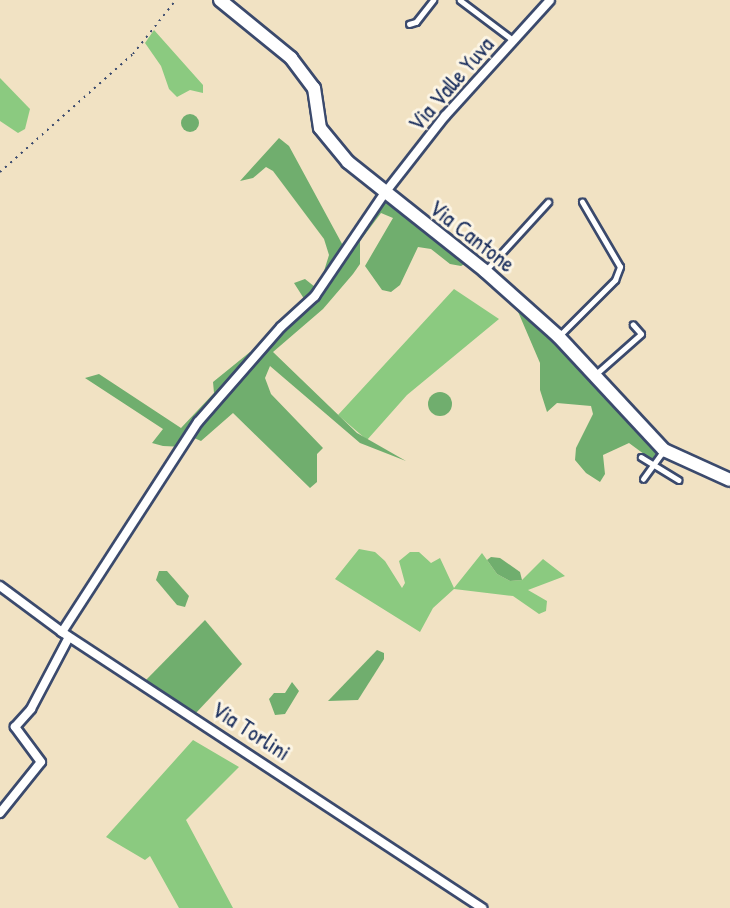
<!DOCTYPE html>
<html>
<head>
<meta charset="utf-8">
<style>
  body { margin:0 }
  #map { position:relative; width:730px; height:908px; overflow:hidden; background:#f1e2c3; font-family:"Patrick Hand",sans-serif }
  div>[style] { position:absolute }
  .green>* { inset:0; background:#8bca80 }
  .forest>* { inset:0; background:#70ae6e }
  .round { border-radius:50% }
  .path>* { height:2px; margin-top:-1px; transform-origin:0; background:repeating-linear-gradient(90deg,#3b4a6d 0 2px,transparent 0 7px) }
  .roads { filter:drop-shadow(2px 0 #3b4a6d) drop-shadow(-2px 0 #3b4a6d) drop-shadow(0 2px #3b4a6d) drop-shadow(0 -2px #3b4a6d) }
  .lane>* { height:4.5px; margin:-2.25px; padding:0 2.25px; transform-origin:2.25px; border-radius:2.25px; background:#fff }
  .street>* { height:8px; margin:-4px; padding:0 4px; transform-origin:4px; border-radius:4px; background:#fff }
  .secondary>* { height:12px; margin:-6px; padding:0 6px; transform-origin:6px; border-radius:6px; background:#fff }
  span { translate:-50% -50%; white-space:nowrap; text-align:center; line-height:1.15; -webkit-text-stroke:6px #fcf5e5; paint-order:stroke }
  .street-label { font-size:23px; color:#1b2f5e }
</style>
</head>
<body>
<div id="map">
  <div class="green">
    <i style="clip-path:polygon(154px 30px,203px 85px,203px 93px,190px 90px,177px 97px,169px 89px,161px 66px,145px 43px)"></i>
    <i style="clip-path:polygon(0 78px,30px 109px,25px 129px,18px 133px,0 121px)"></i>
    <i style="clip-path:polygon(454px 289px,499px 319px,407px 395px,367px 440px,338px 415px)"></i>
    <i style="clip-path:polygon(359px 549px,375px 552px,385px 561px,402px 588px,405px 583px,399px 561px,410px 552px,419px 552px,431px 563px,440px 558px,454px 588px,482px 553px,497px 574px,510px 581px,522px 580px,543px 559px,565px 576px,528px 590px,547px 601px,546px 611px,539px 614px,513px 596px,454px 589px,433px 608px,420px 632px,335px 579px)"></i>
    <i style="clip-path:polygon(193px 740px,239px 767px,186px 820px,233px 908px,179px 908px,150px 856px,145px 860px,106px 837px)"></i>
  </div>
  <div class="forest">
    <i class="round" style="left:181px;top:114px;width:18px;height:18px"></i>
    <i style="clip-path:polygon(279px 138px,289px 146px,347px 253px,385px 199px,470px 261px,461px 266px,450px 264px,431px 249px,418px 247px,400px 285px,391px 292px,382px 290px,365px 266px,393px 218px,381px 213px,360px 241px,360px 264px,353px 274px,323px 309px,273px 352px,357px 433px,406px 461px,360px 443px,270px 366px,265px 378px,271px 394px,323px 448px,317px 454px,317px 482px,310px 488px,233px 413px,201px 441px,192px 437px,185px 447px,163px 446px,152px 443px,163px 429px,85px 378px,99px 374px,181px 428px,214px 393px,213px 382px,250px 352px,257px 358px,308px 305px,294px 283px,305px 279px,315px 287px,320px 284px,329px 255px,324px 239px,273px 171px,266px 167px,253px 178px,240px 181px)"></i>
    <i style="clip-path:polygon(513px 300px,659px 448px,652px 460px,629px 443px,603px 455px,605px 474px,600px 482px,586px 473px,575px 460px,576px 448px,593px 414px,591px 406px,557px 403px,547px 412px,540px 390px,540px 363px)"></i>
    <i class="round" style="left:428px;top:392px;width:24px;height:24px"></i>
    <i style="clip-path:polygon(491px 557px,500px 558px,520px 572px,522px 580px,510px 581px,497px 574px,487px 560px)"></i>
    <i style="clip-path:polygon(159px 571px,167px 571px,189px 596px,185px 607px,177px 605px,156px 580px)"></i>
    <i style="clip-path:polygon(205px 620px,242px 664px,195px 714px,145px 681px)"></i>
    <i style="clip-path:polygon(377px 650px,384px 653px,384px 659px,358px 700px,328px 701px)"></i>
    <i style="clip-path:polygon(292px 682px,299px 691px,285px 714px,275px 715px,269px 699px,274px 693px,285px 693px)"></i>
  </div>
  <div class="path">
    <i style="left:0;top:172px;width:178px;rotate:-41.6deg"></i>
    <i style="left:133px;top:54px;width:69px;rotate:-51.5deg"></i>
  </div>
  <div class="roads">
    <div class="lane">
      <i style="left:460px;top:0;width:66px;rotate:37deg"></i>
      <i style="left:409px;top:24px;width:7px;rotate:-16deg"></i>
      <i style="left:416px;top:22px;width:28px;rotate:-52deg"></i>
      <i style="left:486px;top:270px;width:92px;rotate:-47.6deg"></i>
      <i style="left:560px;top:335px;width:78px;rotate:-45deg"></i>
      <i style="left:615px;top:280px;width:14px;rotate:-69deg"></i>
      <i style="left:620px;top:267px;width:75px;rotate:-120.3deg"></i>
      <i style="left:596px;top:374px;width:60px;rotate:-41.6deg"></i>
      <i style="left:641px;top:334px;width:12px;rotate:-132deg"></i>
      <i style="left:641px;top:457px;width:44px;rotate:31.2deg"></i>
      <i style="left:643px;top:479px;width:34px;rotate:-54deg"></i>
    </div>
    <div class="street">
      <i style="left:0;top:586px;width:77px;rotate:36.6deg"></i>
      <i style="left:62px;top:632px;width:503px;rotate:33.31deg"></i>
      <i style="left:62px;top:632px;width:250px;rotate:-57.1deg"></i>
      <i style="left:198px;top:422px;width:126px;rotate:-48.9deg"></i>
      <i style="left:281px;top:327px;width:46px;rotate:-42.4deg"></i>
      <i style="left:315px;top:296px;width:123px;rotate:-55.9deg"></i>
      <i style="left:384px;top:194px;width:99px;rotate:-52deg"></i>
      <i style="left:445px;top:116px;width:156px;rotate:-47.8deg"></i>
      <i style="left:0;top:813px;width:65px;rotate:-51.2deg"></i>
      <i style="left:41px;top:762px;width:44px;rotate:-126.6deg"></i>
      <i style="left:15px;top:727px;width:24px;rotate:-48deg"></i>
      <i style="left:31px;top:709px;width:81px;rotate:-62.2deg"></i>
    </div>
    <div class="secondary">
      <i style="left:220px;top:0;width:92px;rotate:39.2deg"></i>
      <i style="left:291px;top:58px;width:38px;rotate:53deg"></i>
      <i style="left:314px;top:88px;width:40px;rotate:81.5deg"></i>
      <i style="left:320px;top:128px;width:44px;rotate:50.5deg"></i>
      <i style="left:348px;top:162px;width:175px;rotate:38.5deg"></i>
      <i style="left:485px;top:271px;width:98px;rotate:41.7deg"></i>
      <i style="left:558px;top:336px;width:156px;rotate:47.1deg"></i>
      <i style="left:664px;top:450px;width:72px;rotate:24.4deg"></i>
    </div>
  </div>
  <div class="street-label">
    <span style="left:451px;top:84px;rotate:-49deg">Via Valle Yuva</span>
    <span style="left:472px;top:236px;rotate:38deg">Via Cantone</span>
    <span style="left:251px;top:731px;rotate:33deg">Via Torlini</span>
  </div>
</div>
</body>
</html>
